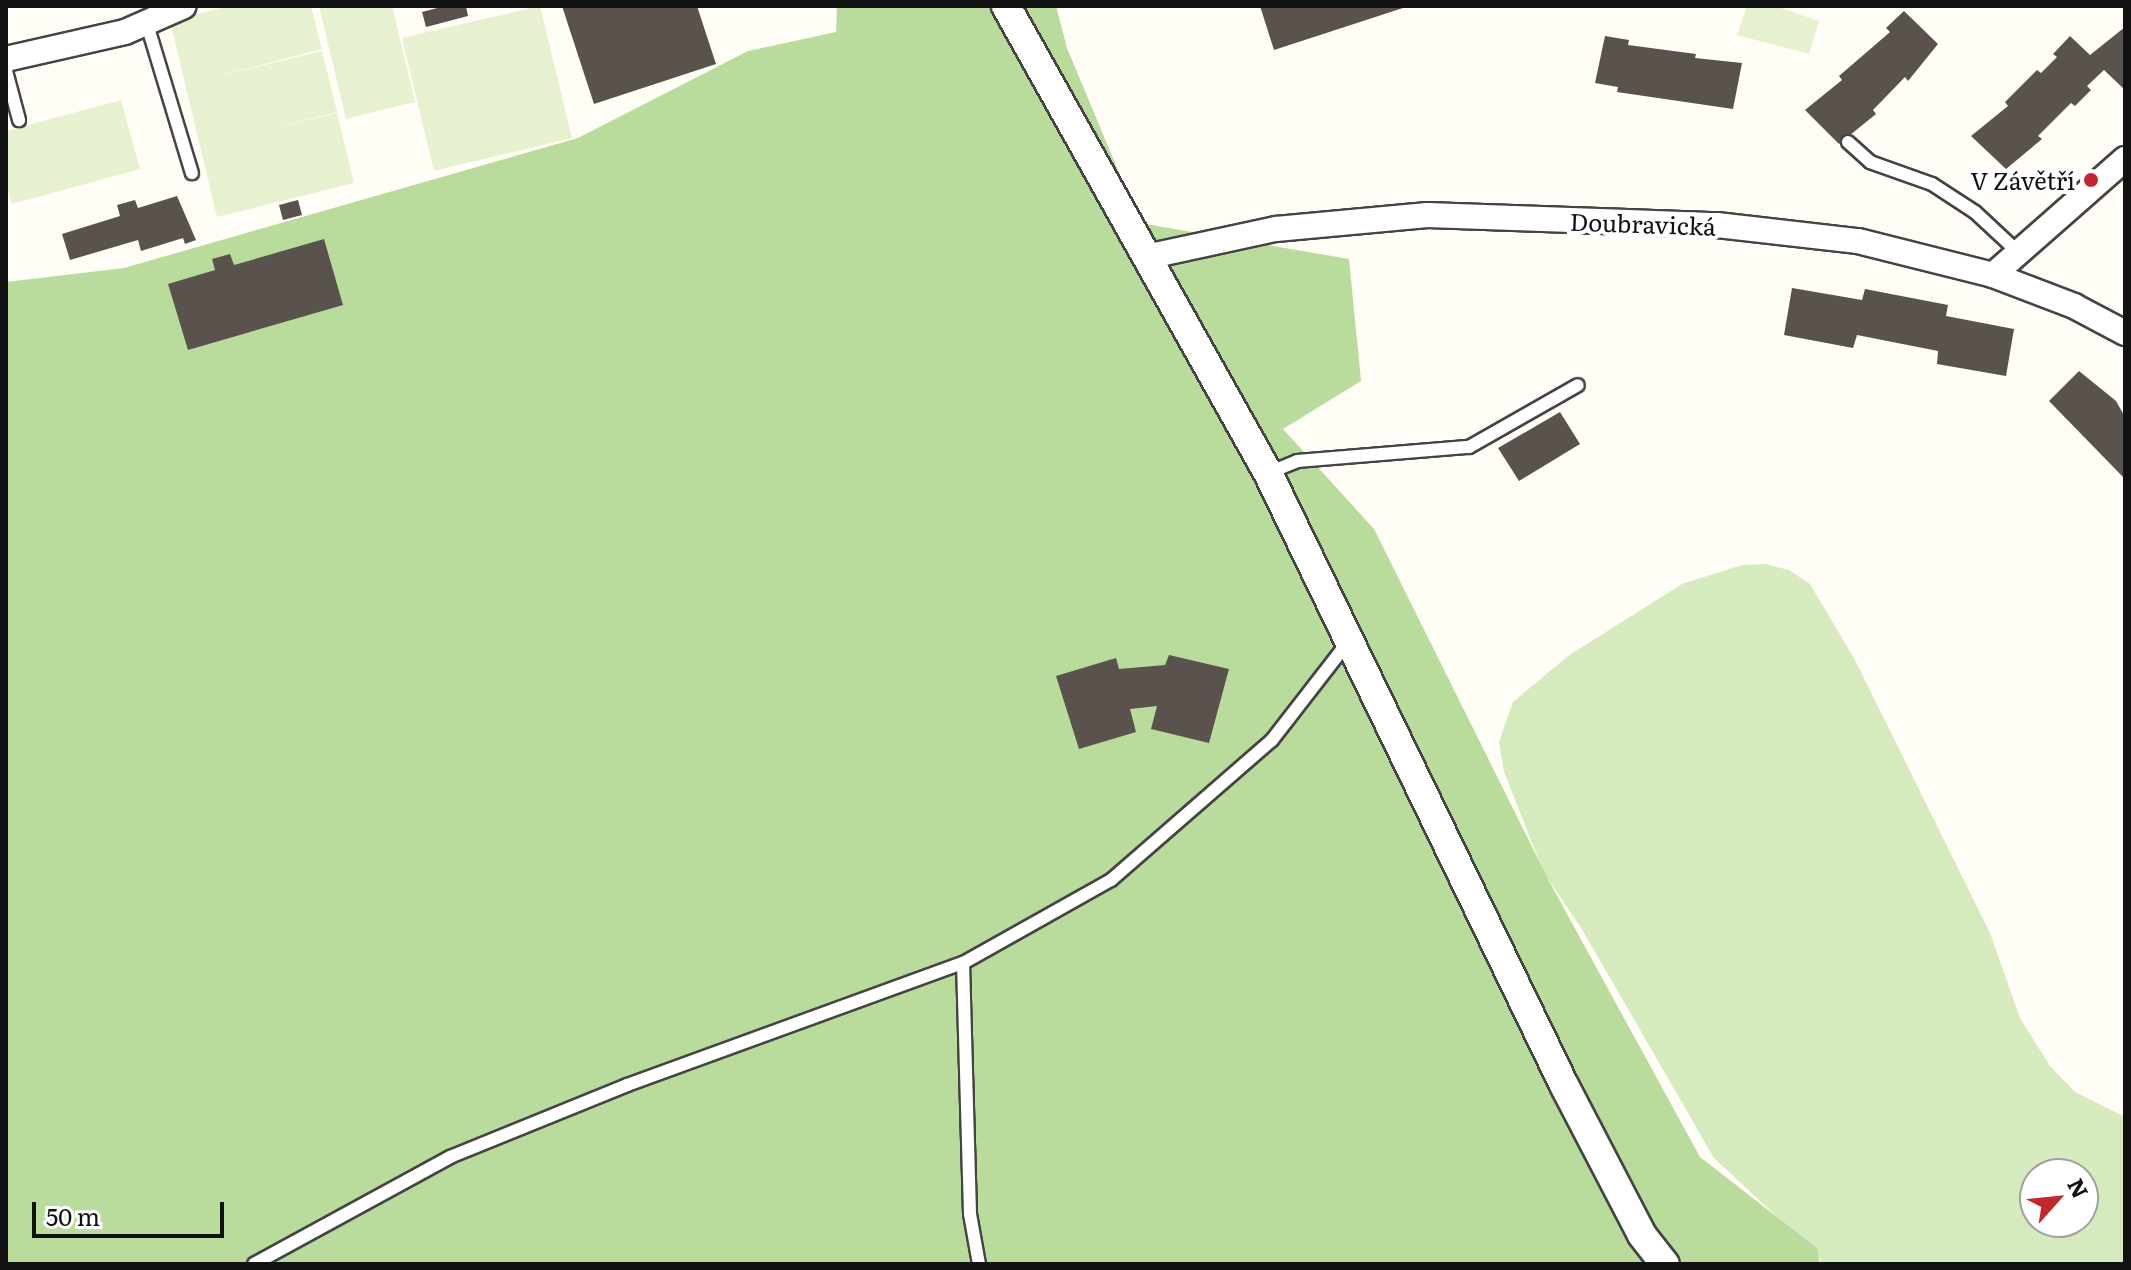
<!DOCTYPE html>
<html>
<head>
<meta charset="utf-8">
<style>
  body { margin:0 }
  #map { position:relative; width:2131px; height:1270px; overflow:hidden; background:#fffdf5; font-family:Literata,serif }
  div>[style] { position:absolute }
  .green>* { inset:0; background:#d5ebbd }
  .forest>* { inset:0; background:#b9dc9c }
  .pitch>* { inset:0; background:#e6f2cf }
  .building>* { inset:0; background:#5a524d }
  .roads { filter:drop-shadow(2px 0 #444) drop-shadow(-2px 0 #444) drop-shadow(0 2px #444) drop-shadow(0 -2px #444) }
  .service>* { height:12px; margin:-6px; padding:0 6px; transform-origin:6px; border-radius:6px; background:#fff }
  .minor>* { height:24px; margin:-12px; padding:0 12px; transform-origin:12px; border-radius:12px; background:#fff }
  .tertiary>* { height:28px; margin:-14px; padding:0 14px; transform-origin:14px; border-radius:14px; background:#fff }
  .dots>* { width:22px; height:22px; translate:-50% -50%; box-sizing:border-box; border:4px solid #fff; border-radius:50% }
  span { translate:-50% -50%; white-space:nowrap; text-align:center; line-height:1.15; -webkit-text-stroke:8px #fff; paint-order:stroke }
  .poi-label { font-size:24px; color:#111 }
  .right { translate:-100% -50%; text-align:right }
  .street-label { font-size:24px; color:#111 }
  .frame { position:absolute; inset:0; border:8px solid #111; pointer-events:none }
  .north { position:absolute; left:2019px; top:1158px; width:80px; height:80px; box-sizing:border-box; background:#fff; border:2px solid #a0a0a0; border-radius:50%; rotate:63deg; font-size:22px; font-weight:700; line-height:32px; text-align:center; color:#111 }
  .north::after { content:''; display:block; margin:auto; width:28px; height:36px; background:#c4262e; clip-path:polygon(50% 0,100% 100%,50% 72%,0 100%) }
  .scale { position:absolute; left:32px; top:1202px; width:192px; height:36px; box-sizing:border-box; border:4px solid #111; border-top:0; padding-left:10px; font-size:24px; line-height:28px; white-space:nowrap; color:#111; -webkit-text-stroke:6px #fff; paint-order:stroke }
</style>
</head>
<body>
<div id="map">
  <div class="green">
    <i style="clip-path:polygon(evenodd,1766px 564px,1789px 570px,1810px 584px,1855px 660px,1990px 933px,2020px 1018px,2050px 1066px,2075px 1092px,2125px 1117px,2125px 1264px,1822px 1264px,1818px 1255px,1714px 1158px,1583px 931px,1544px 873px,1504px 772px,1499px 742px,1513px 702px,1568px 656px,1682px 584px,1742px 565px,1766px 564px,2035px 1174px,2083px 1174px,2083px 1222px,2035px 1222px,2035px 1174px)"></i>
  </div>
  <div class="forest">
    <i style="clip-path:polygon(837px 6px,1056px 6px,1067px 48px,1140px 223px,1349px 259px,1361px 381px,1283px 429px,1374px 529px,1549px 881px,1700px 1157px,1817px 1248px,1820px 1264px,6px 1264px,6px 282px,124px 268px,578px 138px,748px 51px,836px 32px)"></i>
  </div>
  <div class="pitch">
    <i style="clip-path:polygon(229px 6px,311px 6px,322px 49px,211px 78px,322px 51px,337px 112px,260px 131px,337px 113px,354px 183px,217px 217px,170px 21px)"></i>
    <i style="clip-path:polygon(319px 6px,392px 6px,415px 102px,346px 119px)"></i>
    <i style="clip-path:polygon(540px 6px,572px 138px,434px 171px,402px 38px)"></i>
    <i style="clip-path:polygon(1747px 6px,1775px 6px,1819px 21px,1809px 54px,1737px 35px)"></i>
    <i style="clip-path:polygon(121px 100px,140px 169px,12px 204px,6px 185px,6px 131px)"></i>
  </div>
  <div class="building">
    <i style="clip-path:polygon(445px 6px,466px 6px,468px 16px,426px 27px,422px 12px)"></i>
    <i style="clip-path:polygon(562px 6px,697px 6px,716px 64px,594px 104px)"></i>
    <i style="clip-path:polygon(1260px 6px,1406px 6px,1406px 7px,1274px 50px)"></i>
    <i style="clip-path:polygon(1904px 11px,1938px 44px,1908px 81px,1905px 77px,1873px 110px,1876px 114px,1839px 144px,1805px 110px,1842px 80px,1839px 76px,1890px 32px,1886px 28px)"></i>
    <i style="clip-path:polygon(2125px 27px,2125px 90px,2104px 70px,2087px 86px,2091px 90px,2075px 106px,2071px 103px,2038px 136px,2042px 139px,2006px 169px,1971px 136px,2008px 106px,2005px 102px,2037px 70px,2041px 73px,2057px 57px,2053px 54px,2070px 36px,2090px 55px)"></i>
    <i style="clip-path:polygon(1605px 36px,1629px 40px,1628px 45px,1696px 54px,1695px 58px,1742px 63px,1733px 109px,1617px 92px,1618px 87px,1595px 83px)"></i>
    <i style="clip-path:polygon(177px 196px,196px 240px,185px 244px,183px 238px,141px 251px,138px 240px,70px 260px,62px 234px,120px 216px,117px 205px,135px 200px,138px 208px)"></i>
    <i style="clip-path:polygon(298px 200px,302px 215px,283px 220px,279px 205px)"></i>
    <i style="clip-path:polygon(324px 239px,343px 305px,188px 350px,168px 284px,215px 270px,212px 259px,230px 254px,234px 265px)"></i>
    <i style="clip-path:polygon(1792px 288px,1862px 300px,1865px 289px,1948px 305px,1946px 316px,2014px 329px,2006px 376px,1937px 364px,1938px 351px,1857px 335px,1853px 348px,1784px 335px)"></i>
    <i style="clip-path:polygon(2079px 371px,2116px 401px,2125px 417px,2125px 479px,2049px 401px)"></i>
    <i style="clip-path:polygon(1560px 412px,1580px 444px,1519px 481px,1498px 448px)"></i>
    <i style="clip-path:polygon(1169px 655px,1229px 669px,1209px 743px,1151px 729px,1157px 706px,1130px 709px,1136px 732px,1079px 749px,1056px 676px,1116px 658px,1119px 669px,1165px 665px)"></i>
  </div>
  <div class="roads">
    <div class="service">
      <i style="left:146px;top:21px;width:159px;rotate:73.2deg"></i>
      <i style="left:6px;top:71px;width:51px;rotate:75.1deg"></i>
      <i style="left:1848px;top:142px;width:30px;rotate:42deg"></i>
      <i style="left:1870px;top:162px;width:66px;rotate:19.5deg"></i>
      <i style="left:1932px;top:184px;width:51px;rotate:33.1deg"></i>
      <i style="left:1975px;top:212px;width:60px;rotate:43deg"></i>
      <i style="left:1268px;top:473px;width:31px;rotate:-22deg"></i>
      <i style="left:1297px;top:461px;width:173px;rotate:-4.7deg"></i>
      <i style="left:1469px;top:447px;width:125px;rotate:-29.6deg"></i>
      <i style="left:963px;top:963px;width:251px;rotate:88.4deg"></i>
      <i style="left:970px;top:1214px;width:51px;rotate:79.8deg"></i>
      <i style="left:254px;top:1264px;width:223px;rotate:-28.6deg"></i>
      <i style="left:450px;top:1157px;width:191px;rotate:-22.1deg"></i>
      <i style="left:627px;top:1085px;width:357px;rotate:-20deg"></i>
      <i style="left:963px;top:963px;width:170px;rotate:-29.3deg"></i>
      <i style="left:1111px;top:880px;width:213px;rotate:-41deg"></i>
      <i style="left:1272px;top:740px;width:124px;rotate:-52.2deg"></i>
    </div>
    <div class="minor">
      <i style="left:6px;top:59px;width:122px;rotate:-12.8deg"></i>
      <i style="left:125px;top:32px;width:64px;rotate:-23.8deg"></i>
      <i style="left:1146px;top:257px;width:133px;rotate:-12.2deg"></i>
      <i style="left:1276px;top:229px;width:152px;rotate:-5.3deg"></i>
      <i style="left:1427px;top:215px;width:290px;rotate:2deg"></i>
      <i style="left:1717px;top:225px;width:142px;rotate:6.5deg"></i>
      <i style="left:1858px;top:241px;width:139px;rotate:14.1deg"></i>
      <i style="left:1993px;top:275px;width:87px;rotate:20.9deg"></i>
      <i style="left:2074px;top:306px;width:58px;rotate:27.9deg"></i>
      <i style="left:1993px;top:275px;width:176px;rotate:-41.3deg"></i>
    </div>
    <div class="tertiary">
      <i style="left:1006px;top:6px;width:535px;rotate:60.71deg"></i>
      <i style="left:1268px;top:473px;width:680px;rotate:64.19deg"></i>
      <i style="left:1564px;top:1085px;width:169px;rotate:62.5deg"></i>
      <i style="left:1642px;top:1235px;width:37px;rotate:52deg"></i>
    </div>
  </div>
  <div class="dots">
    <i style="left:2091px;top:180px;background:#c4262e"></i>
  </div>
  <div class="poi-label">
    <span class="right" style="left:2075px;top:180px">V Závětří</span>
  </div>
  <div class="street-label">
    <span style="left:1643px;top:223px;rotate:2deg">Doubravická</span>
  </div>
  <div class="frame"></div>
  <div class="north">N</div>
  <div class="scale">50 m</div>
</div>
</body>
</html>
